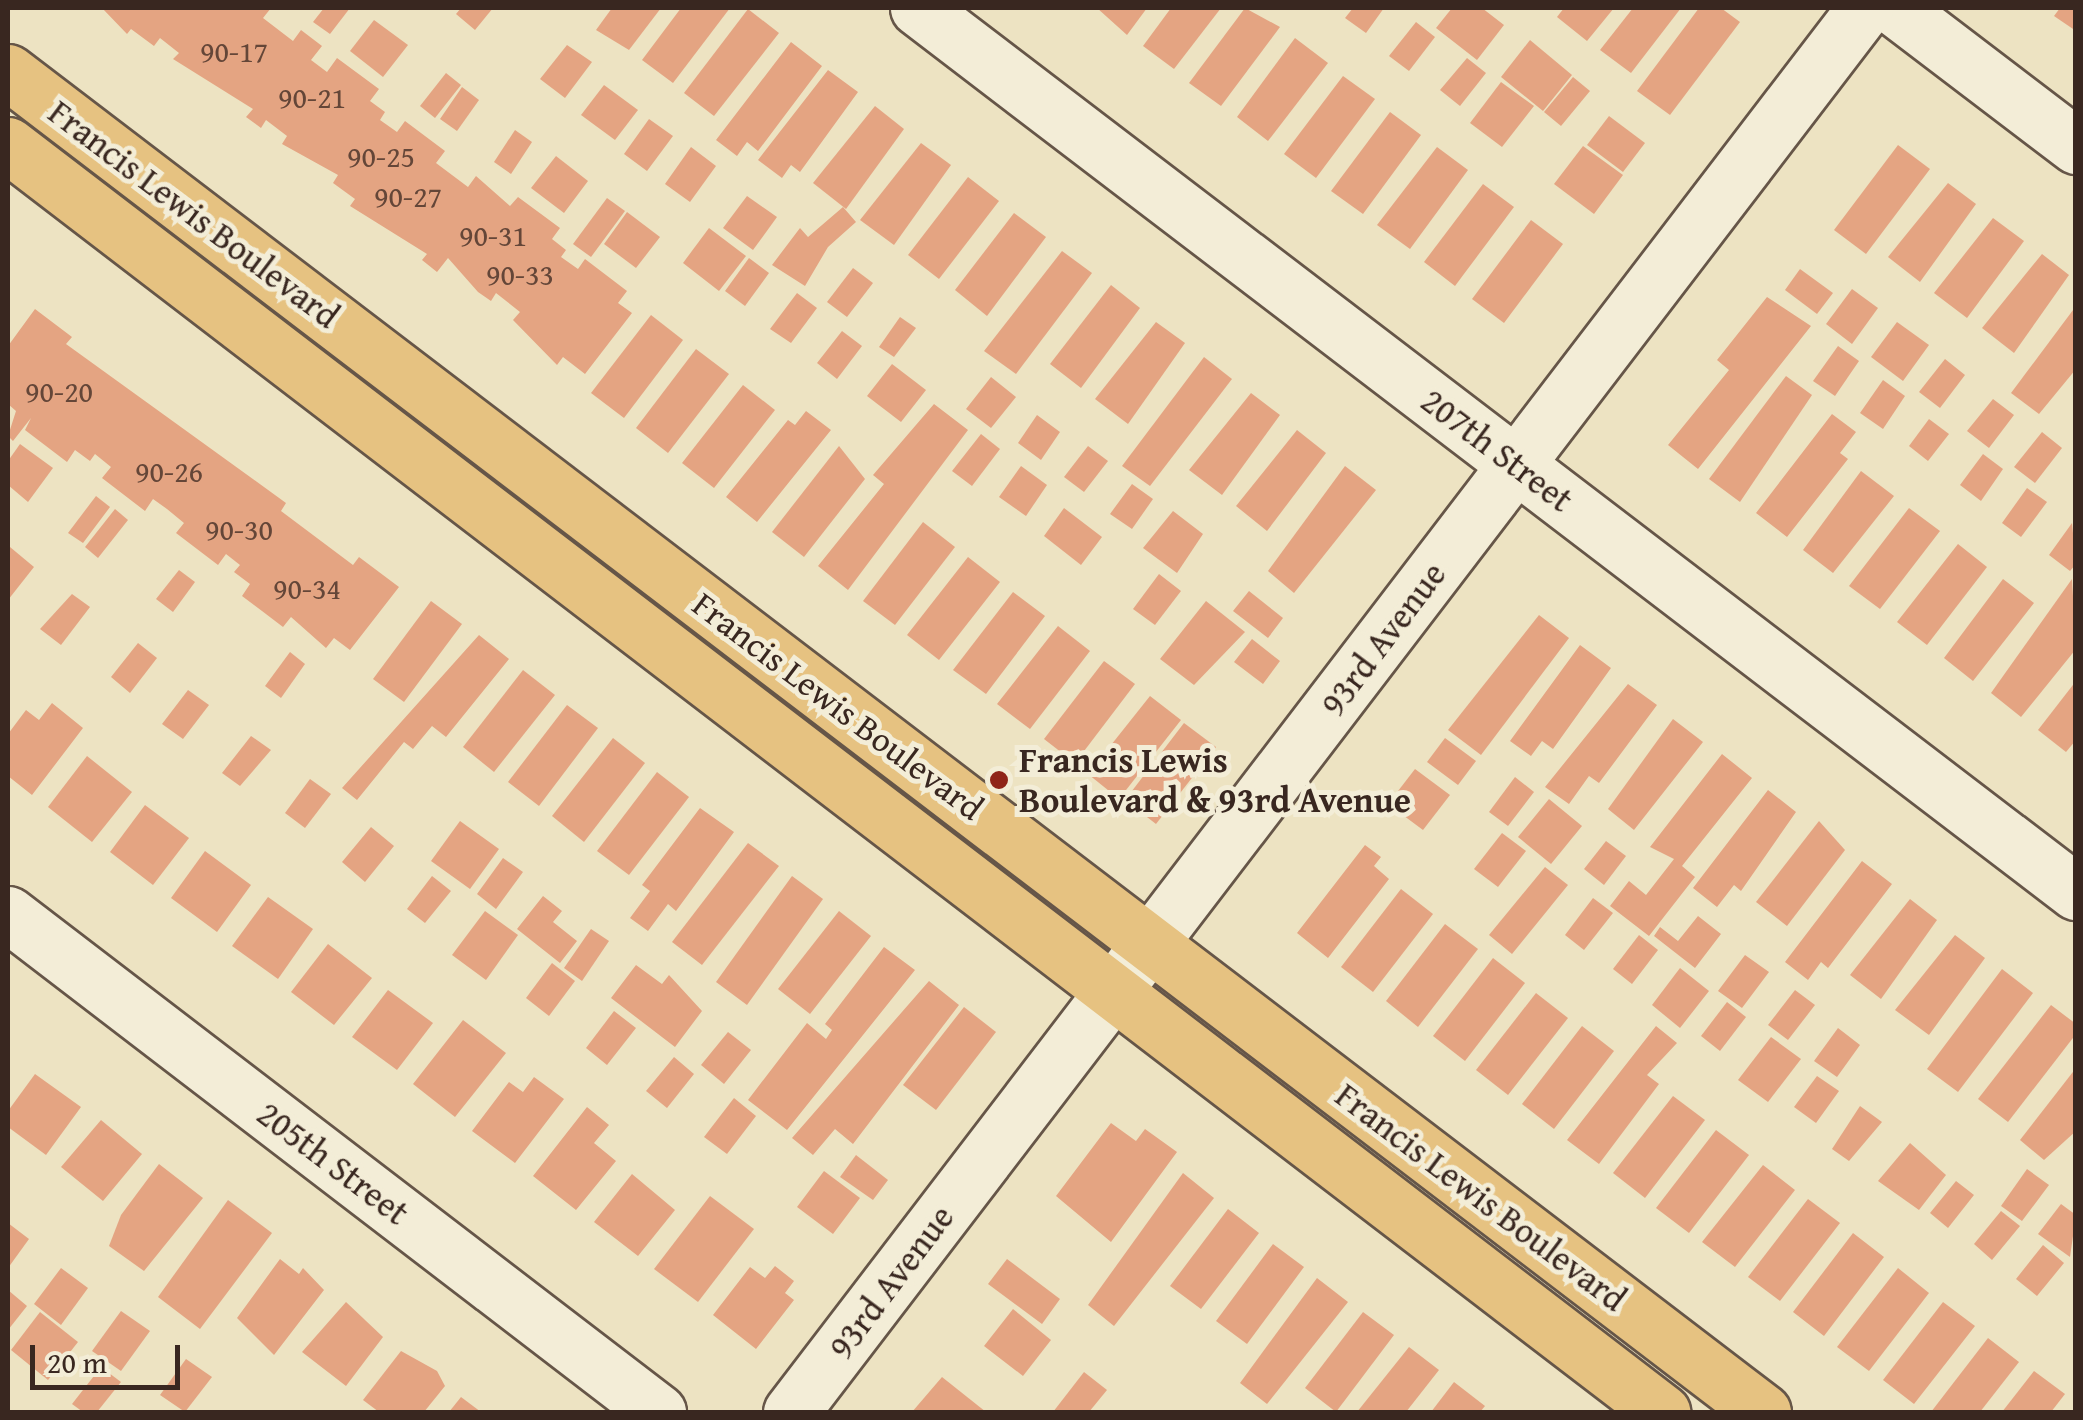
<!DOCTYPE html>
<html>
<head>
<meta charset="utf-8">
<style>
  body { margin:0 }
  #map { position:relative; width:2083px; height:1420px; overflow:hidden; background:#ede3c2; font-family:"Gentium Book Plus",serif }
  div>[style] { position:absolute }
  .building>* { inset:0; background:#e4a482 }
  .roads { filter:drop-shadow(2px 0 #665648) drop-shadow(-2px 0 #665648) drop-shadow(0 2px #665648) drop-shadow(0 -2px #665648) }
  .minor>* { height:55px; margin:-27.5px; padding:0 27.5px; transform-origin:27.5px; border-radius:27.5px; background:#f3edd7 }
  .major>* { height:55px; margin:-27.5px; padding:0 27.5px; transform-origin:27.5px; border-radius:27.5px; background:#e6c281 }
  .dots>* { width:28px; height:28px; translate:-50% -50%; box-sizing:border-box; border:5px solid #f3edd7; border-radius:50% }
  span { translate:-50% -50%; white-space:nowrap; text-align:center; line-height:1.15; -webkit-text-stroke:10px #f3edd7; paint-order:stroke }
  .number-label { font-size:30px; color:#644638 }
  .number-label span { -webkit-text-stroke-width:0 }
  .street-label { font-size:35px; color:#392720 }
  .poi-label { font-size:35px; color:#392720; font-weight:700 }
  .left { translate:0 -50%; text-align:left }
  .frame { position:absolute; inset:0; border:10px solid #392720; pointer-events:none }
  .scale { position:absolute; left:30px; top:1345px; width:150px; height:45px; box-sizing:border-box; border:5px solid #392720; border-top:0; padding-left:12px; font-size:30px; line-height:35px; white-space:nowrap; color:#392720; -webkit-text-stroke:8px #f3edd7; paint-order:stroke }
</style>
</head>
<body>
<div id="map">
  <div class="building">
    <i style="clip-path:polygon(102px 8px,271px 8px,263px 18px,293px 41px,301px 30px,322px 46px,311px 60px,327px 72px,337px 58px,379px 89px,370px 101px,385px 112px,380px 120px,397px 132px,405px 121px,445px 151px,436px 163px,468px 187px,476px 176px,510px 206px,518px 197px,560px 228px,552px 239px,566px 250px,561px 257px,578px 269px,585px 259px,627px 291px,618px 303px,632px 313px,585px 374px,563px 357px,557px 365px,513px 320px,520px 312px,496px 293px,491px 301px,478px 292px,448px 258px,437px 272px,422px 260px,427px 254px,350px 206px,355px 199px,333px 183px,338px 175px,282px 144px,287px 136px,266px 120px,261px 128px,246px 117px,253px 109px,173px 59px,179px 53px,160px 38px,154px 46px,131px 29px,127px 34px)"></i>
    <i style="clip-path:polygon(324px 8px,350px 8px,330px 34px,313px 22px)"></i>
    <i style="clip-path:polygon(461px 8px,493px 8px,475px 30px,456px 14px)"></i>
    <i style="clip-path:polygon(612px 8px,661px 8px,629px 50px,596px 30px)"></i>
    <i style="clip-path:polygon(681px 8px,730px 8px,673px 83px,642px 60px)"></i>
    <i style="clip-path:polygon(1097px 8px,1147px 8px,1127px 35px)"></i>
    <i style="clip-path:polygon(1171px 8px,1221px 8px,1174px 69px,1143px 46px)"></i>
    <i style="clip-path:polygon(1245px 8px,1280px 27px,1221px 106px,1189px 83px)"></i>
    <i style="clip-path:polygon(1353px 8px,1384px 8px,1366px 33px,1345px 18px)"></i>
    <i style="clip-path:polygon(1452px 8px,1482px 8px,1504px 25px,1477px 60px,1436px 28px)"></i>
    <i style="clip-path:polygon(1564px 8px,1614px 8px,1587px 41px,1557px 17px)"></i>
    <i style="clip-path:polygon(1633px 8px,1681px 8px,1631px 73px,1600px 50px)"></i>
    <i style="clip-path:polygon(1699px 8px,1721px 8px,1740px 22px,1670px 115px,1637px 91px)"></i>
    <i style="clip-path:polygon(2060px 8px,2076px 8px,2076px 31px,2054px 16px)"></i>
    <i style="clip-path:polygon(748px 9px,779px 33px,714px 116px,684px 93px)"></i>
    <i style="clip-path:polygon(374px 20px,408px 45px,383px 77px,350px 51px)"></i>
    <i style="clip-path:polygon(1416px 22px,1435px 37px,1409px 71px,1389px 56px)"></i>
    <i style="clip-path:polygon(1295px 38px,1328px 63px,1268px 141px,1237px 117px)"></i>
    <i style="clip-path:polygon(1530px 40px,1572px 75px,1543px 111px,1501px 77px)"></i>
    <i style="clip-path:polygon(791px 42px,822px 66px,758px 151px,747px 142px,737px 156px,716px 140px)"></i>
    <i style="clip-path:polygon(567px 45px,592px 62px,565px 98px,540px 79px)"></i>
    <i style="clip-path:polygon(1467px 58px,1486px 73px,1460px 106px,1440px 90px)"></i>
    <i style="clip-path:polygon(828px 70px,858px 92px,800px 172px,791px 165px,782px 178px,758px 160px)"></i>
    <i style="clip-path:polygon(446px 73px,461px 85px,435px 118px,420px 106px)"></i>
    <i style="clip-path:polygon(1343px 76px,1375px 99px,1316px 178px,1284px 154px)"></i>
    <i style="clip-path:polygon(1573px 77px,1590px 91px,1561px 126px,1544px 112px)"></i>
    <i style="clip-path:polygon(1501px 82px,1534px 106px,1502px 147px,1470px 123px)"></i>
    <i style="clip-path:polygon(604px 85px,638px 110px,615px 140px,581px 115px)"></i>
    <i style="clip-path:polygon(462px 87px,479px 100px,457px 131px,440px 119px)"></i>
    <i style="clip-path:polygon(875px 106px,904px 129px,846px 209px,813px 183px)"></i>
    <i style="clip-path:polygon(1390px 112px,1421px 135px,1363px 214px,1331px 191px)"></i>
    <i style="clip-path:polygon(1609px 116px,1645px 143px,1623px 172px,1587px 145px)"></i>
    <i style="clip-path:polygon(649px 119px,673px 136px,647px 171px,624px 154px)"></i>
    <i style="clip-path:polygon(515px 130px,532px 142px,511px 174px,494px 162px)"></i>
    <i style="clip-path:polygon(921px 143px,951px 165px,894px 245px,860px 220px)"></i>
    <i style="clip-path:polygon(1898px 145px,1930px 169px,1866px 254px,1834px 230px)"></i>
    <i style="clip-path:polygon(1583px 146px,1623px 175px,1594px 214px,1554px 184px)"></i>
    <i style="clip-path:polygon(691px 147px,716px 166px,690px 202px,665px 184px)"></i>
    <i style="clip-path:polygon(1437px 147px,1468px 170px,1410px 249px,1377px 225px)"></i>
    <i style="clip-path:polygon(556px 156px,588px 181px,564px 213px,531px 188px)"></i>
    <i style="clip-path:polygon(968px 177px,999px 201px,939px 279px,908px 255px)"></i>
    <i style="clip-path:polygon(1948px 183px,1976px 204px,1920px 282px,1888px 257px)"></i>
    <i style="clip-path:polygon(1483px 184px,1514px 207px,1455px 286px,1424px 262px)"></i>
    <i style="clip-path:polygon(747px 196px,777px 217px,753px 250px,723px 228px)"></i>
    <i style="clip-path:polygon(607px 198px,625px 211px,591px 257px,573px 244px)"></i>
    <i style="clip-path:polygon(843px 207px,856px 222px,828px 247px,805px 286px,772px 265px,800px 228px,808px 237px)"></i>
    <i style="clip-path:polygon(627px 212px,660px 237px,636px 268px,604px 244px)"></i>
    <i style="clip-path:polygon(1014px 213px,1046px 237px,987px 316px,955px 290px)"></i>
    <i style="clip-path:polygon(1993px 218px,2024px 241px,1967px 318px,1934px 293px)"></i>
    <i style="clip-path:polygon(1531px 220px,1563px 244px,1504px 323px,1472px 299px)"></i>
    <i style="clip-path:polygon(709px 228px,746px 256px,719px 291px,683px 263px)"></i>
    <i style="clip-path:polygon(1062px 251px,1092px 273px,1016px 374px,984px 351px)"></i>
    <i style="clip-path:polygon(2042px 254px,2069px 275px,2014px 353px,1982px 328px)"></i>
    <i style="clip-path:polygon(749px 258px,769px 273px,745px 306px,725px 291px)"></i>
    <i style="clip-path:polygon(853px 268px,873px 283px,847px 317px,827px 302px)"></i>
    <i style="clip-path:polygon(1800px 269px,1833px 293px,1817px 314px,1785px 290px)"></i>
    <i style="clip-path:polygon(1111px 285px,1140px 308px,1081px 388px,1050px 364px)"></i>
    <i style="clip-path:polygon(1852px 289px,1878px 308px,1852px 344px,1826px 324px)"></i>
    <i style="clip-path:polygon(797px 293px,817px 308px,791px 343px,770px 329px)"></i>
    <i style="clip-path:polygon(1767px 297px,1811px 326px,1698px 469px,1668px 445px,1729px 370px,1717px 360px)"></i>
    <i style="clip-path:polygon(2076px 306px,2076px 369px,2039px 414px,2011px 393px)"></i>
    <i style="clip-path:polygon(35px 309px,72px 337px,66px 344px,286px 503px,281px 511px,353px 565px,359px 557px,399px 587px,350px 650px,334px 638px,326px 648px,291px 617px,283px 627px,262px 611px,242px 596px,250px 584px,234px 572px,240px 565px,226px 554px,218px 565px,176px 533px,184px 523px,167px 509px,153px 499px,145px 511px,102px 478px,111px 467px,95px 454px,90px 461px,75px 450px,67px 462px,25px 430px,31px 418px,13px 441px,8px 436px,16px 411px,8px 404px,8px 346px)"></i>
    <i style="clip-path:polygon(651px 315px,683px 340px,624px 418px,591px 393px)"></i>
    <i style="clip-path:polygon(900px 317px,916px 328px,894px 357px,879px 347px)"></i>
    <i style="clip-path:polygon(1156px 322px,1185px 343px,1128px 424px,1095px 399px)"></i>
    <i style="clip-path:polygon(1897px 322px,1929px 345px,1903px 381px,1871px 357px)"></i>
    <i style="clip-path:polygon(842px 331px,862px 346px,837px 379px,817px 363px)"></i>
    <i style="clip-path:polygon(1838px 346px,1859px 361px,1835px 396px,1813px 381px)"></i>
    <i style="clip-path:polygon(696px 349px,729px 374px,668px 453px,636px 428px)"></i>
    <i style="clip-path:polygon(1204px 357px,1232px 379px,1150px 486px,1122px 466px)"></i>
    <i style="clip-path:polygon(1945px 359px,1965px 375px,1940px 408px,1919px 392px)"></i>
    <i style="clip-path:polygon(892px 364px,926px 390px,901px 422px,867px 396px)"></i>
    <i style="clip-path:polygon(1786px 376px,1812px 395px,1740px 502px,1709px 479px)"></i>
    <i style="clip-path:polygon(991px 377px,1016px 397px,991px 428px,966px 409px)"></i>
    <i style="clip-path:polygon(1883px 380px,1905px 396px,1883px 429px,1860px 413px)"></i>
    <i style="clip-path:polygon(743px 385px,775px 410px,714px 488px,682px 463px)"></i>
    <i style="clip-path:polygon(1251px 393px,1280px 415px,1222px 495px,1189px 470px)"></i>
    <i style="clip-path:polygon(1993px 399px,2014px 415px,1989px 448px,1967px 431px)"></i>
    <i style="clip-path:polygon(934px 404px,968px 430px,848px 590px,818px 566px,884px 484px,873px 475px)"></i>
    <i style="clip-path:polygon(806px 411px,831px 430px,757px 522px,726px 497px,788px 420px,795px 425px)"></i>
    <i style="clip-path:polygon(1832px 414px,1856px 432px,1840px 453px,1848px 459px,1787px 537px,1756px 513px)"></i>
    <i style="clip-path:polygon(1037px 415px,1060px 432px,1041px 460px,1018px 443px)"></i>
    <i style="clip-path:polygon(1929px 419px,1949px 434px,1928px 461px,1909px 446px)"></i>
    <i style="clip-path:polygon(1297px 430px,1326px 453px,1267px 531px,1236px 506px)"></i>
    <i style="clip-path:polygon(2042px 432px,2062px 448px,2035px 483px,2014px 467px)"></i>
    <i style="clip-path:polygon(981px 434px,1000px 449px,972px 486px,952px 471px)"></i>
    <i style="clip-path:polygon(20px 444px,53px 468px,28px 502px,8px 485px,8px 461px)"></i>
    <i style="clip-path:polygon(839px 446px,865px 479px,804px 557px,772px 532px)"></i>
    <i style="clip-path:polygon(1088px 446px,1108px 461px,1084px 492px,1064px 477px)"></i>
    <i style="clip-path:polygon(1983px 454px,2003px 469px,1981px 501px,1960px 485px)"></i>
    <i style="clip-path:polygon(1021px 466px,1047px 485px,1026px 516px,999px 497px)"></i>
    <i style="clip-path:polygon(1345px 466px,1376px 490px,1294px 593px,1268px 571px)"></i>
    <i style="clip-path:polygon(1861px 471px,1894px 496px,1833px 573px,1803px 550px)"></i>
    <i style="clip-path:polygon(1132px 484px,1153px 499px,1132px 529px,1110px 514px)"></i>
    <i style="clip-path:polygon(2027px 488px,2047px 502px,2021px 537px,2002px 523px)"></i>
    <i style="clip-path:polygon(96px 496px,110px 507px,83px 543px,68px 533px)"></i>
    <i style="clip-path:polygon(1064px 508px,1102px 537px,1081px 565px,1044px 536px)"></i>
    <i style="clip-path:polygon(1909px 508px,1940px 531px,1880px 609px,1849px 586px)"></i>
    <i style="clip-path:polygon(115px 509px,128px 520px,98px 558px,85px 547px)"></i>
    <i style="clip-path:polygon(1173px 511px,1203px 534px,1177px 573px,1143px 548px)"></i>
    <i style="clip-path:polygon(923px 522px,955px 547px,895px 625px,863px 601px)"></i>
    <i style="clip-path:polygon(2072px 523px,2076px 564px,2070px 571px,2049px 555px)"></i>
    <i style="clip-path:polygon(1958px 544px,1987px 567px,1927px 645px,1897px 622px)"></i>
    <i style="clip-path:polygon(10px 547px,34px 567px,8px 600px,8px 550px)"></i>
    <i style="clip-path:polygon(968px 557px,1000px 582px,939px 660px,907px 635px)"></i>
    <i style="clip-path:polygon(179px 570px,195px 582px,173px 612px,156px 599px)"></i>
    <i style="clip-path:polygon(1159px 574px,1181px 591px,1155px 625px,1133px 609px)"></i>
    <i style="clip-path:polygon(2003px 579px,2034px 603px,1973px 681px,1944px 658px)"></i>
    <i style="clip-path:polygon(2072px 579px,2076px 649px,2021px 717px,1991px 693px)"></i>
    <i style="clip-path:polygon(1249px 591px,1283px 618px,1268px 638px,1233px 611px)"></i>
    <i style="clip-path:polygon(1013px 592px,1045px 616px,986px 694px,953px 670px)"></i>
    <i style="clip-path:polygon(72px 594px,90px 607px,61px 645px,40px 629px)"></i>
    <i style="clip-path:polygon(431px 601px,462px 624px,404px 702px,373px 679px)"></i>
    <i style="clip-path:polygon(1206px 601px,1245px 632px,1194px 685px,1160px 659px)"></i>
    <i style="clip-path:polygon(1539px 615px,1569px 638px,1481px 755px,1448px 730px)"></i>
    <i style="clip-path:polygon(1058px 626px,1090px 651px,1030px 729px,997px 704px)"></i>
    <i style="clip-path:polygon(479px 635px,509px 659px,446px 737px,432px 726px,413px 749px,404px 742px,357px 800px,342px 788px)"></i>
    <i style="clip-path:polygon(1252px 639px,1280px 661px,1263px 684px,1234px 662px)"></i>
    <i style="clip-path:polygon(138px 643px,157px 658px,130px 693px,111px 677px)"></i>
    <i style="clip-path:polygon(1580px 645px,1611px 668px,1553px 749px,1542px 741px,1531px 756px,1510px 741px)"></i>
    <i style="clip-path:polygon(290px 652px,305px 664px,281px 698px,265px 686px)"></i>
    <i style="clip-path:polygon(1104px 661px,1135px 684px,1075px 763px,1044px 739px)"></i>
    <i style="clip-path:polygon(523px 670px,555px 695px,494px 772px,463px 747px)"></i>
    <i style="clip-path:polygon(2076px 681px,2076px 740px,2066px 752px,2038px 730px)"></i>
    <i style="clip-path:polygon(1628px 684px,1657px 705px,1599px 783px,1589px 776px,1569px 804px,1545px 787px)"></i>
    <i style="clip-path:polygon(188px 690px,209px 705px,183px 739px,162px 724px)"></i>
    <i style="clip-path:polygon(1150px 696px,1181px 720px,1119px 799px,1088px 774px)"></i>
    <i style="clip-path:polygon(52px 703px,83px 728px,32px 795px,8px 776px,8px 734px,26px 710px,39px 720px)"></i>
    <i style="clip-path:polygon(567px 705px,598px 728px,539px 806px,508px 782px)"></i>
    <i style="clip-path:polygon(1673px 719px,1703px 742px,1634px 830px,1608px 809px)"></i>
    <i style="clip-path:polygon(1184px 723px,1216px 747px,1156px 824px,1125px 800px)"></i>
    <i style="clip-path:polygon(251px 736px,271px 750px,240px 786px,222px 773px)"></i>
    <i style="clip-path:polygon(613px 738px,645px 763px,584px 842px,552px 816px)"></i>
    <i style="clip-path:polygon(1445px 738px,1476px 761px,1458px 785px,1427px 762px)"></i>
    <i style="clip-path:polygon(1722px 754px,1752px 778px,1682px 866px,1695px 877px,1649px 936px,1610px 906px,1629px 881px,1646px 895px,1674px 859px,1650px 847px)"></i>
    <i style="clip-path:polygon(87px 756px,132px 792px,92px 842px,48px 807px)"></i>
    <i style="clip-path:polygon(1415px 769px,1450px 795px,1423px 830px,1388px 804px)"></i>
    <i style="clip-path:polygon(657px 772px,689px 797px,629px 875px,597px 851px)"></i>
    <i style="clip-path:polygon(1515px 777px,1534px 792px,1508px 826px,1489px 812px)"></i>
    <i style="clip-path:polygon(310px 779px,331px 794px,305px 828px,285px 813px)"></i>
    <i style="clip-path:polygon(1768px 790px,1796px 812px,1741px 891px,1734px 885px,1717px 907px,1693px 888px)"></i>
    <i style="clip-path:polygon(1549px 799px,1582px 826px,1551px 864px,1518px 837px)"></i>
    <i style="clip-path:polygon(145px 805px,189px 838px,153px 885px,110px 852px)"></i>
    <i style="clip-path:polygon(700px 808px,734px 832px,676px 911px,668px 904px,648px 931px,630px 918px,650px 891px,642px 885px)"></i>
    <i style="clip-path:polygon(460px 821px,499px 849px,470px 889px,431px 861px)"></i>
    <i style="clip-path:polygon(1819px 821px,1845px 850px,1787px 926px,1756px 902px)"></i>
    <i style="clip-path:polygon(371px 827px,394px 846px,365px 882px,342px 862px)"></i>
    <i style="clip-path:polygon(1502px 833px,1526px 851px,1498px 887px,1474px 869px)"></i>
    <i style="clip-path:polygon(1606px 841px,1626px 856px,1604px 885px,1584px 869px)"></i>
    <i style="clip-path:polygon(748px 843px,779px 866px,702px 965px,672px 942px)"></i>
    <i style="clip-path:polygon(1365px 845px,1381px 857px,1374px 866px,1389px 879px,1328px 958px,1297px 933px)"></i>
    <i style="clip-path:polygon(205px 851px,251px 885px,217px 932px,171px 898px)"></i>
    <i style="clip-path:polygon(503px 858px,523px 872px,496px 909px,477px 894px)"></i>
    <i style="clip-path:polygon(1862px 861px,1892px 884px,1828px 968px,1821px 962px,1808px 980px,1785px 962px)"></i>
    <i style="clip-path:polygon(1545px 867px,1568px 885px,1512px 954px,1489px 935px)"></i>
    <i style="clip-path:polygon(432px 876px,451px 891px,425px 923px,407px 909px)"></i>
    <i style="clip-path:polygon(792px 876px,823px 899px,747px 1005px,716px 982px)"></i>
    <i style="clip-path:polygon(1401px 889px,1433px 914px,1373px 992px,1341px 967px)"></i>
    <i style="clip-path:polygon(543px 896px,562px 911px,553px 922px,577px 941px,560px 963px,517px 929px)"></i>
    <i style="clip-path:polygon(268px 897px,313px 929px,278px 979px,232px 946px)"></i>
    <i style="clip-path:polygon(1593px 898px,1613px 913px,1584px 950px,1565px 935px)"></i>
    <i style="clip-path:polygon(1910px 899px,1937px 920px,1881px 999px,1850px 975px)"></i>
    <i style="clip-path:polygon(485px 911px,518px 935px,486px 980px,452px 955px)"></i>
    <i style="clip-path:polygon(839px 911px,871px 936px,810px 1014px,778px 989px)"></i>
    <i style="clip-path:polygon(1698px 916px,1721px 934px,1695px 968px,1654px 936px,1660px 927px,1678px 941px)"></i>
    <i style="clip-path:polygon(1445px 924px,1478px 949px,1418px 1027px,1386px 1001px)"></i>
    <i style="clip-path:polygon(591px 929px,609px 941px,582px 981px,564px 968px)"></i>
    <i style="clip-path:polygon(1639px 935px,1658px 950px,1632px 984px,1613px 969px)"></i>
    <i style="clip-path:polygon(1955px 935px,1985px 958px,1929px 1035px,1895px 1010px)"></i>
    <i style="clip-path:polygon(328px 944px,372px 978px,334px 1025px,291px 992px)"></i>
    <i style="clip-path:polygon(884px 947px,915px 970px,787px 1130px,748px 1100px,807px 1023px,826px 1039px,832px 1030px,825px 1024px)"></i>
    <i style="clip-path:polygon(1745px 955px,1769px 972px,1742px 1008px,1718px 991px)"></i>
    <i style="clip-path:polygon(1493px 958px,1525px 983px,1465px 1061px,1433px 1036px)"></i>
    <i style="clip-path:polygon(552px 963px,575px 981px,549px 1016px,526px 998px)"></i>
    <i style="clip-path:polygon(636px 965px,662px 984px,669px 975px,702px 1011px,675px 1047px,611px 998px)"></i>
    <i style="clip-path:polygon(1680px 968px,1709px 991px,1680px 1028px,1652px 1005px)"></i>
    <i style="clip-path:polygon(2002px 969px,2033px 993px,1958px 1092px,1927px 1069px)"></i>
    <i style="clip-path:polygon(929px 981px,959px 1005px,853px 1144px,835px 1129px,813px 1155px,792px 1138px)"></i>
    <i style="clip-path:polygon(388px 990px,433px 1023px,397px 1070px,352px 1037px)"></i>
    <i style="clip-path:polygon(1795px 990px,1815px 1005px,1788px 1040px,1768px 1025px)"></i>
    <i style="clip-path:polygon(1536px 993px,1568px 1018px,1508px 1095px,1476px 1070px)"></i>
    <i style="clip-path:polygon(1727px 1002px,1746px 1017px,1720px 1051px,1701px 1036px)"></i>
    <i style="clip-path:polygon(2051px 1005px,2076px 1024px,2076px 1034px,2008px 1122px,1978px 1099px)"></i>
    <i style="clip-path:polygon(964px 1007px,996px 1032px,936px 1110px,903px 1085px)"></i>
    <i style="clip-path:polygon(614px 1011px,636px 1028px,607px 1065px,586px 1048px)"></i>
    <i style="clip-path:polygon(463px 1020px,506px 1053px,455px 1117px,413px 1084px)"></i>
    <i style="clip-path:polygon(1582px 1026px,1614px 1051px,1554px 1129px,1522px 1104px)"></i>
    <i style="clip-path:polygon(1656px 1026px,1677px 1043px,1647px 1075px,1659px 1084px,1599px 1164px,1567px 1140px)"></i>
    <i style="clip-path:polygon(1838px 1028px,1860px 1045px,1837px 1077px,1814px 1061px)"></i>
    <i style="clip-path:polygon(728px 1032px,751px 1050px,724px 1084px,701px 1065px)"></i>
    <i style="clip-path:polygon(1771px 1037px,1801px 1059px,1768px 1102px,1738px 1080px)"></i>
    <i style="clip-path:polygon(674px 1057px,694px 1074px,667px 1108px,646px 1091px)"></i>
    <i style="clip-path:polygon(2076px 1068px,2076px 1131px,2044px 1160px,2020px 1140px)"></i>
    <i style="clip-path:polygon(35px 1074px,81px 1107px,46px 1155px,8px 1127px,8px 1111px)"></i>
    <i style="clip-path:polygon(1817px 1076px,1839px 1091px,1816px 1123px,1794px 1107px)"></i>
    <i style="clip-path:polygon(534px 1077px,564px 1099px,515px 1163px,472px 1131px,509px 1082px,523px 1092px)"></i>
    <i style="clip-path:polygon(1673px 1096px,1705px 1120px,1645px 1198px,1613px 1173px)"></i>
    <i style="clip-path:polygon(734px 1098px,756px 1116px,727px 1154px,704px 1137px)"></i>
    <i style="clip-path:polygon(1860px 1106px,1882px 1122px,1849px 1161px,1832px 1149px)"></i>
    <i style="clip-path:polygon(587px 1107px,609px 1125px,594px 1143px,616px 1161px,576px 1210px,533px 1176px)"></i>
    <i style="clip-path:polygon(101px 1120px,142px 1154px,103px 1201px,61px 1167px)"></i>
    <i style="clip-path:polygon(1111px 1123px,1136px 1141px,1145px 1129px,1177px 1152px,1111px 1242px,1056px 1196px)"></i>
    <i style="clip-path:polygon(1716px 1130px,1749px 1155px,1689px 1233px,1656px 1208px)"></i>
    <i style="clip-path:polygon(1910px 1143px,1946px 1175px,1919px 1210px,1878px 1181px)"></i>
    <i style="clip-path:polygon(856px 1155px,888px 1180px,873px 1200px,840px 1177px)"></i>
    <i style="clip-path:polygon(159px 1164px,203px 1198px,144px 1271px,109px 1246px,121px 1215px)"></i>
    <i style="clip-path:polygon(1763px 1165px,1795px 1190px,1735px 1267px,1702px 1242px)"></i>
    <i style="clip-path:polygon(2027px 1169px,2049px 1185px,2022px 1221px,2001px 1206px)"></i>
    <i style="clip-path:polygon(824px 1171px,860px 1198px,833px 1234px,797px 1207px)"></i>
    <i style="clip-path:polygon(1183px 1173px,1214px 1198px,1114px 1326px,1088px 1305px)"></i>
    <i style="clip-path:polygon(632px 1174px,675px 1210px,638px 1256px,594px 1222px)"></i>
    <i style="clip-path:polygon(1956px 1181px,1974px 1195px,1948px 1228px,1930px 1213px)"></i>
    <i style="clip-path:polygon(710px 1196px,754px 1229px,698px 1302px,654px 1269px)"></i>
    <i style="clip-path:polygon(1808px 1199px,1840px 1223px,1780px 1301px,1748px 1277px)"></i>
    <i style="clip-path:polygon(228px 1200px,272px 1233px,200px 1329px,158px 1297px)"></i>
    <i style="clip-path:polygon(2061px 1204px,2076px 1215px,2070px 1257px,2038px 1234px)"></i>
    <i style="clip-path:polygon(1228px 1209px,1259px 1233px,1201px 1309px,1170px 1286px)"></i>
    <i style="clip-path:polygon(2001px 1211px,2020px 1226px,1992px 1260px,1974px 1244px)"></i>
    <i style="clip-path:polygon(8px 1223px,29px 1239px,8px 1268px)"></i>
    <i style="clip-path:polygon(1853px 1233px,1884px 1257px,1824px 1336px,1793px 1312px)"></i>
    <i style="clip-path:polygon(1273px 1244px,1304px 1267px,1247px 1344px,1216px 1321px)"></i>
    <i style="clip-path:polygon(2043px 1245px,2064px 1263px,2037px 1296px,2016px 1279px)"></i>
    <i style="clip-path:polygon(280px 1259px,299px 1274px,303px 1268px,324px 1290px,274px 1355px,237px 1318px)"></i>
    <i style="clip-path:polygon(1007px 1259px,1060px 1299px,1042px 1324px,988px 1284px)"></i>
    <i style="clip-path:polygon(775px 1266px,794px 1281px,785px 1293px,794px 1300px,756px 1349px,713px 1315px,750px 1267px,765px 1278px)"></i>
    <i style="clip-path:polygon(61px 1268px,88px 1288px,61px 1325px,34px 1304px)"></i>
    <i style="clip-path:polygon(1898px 1268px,1929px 1293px,1869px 1371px,1837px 1347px)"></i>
    <i style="clip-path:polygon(1317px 1278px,1348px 1302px,1267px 1404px,1240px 1383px)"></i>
    <i style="clip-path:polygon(8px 1290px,27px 1306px,8px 1330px)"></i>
    <i style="clip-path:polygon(346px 1302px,383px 1337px,346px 1386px,302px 1352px)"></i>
    <i style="clip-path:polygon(1943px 1302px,1975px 1326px,1914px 1404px,1883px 1380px)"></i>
    <i style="clip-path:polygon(1013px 1309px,1051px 1340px,1023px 1376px,984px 1346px)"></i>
    <i style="clip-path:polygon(121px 1311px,150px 1331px,121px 1371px,92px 1351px)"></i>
    <i style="clip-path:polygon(40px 1312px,78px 1342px,48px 1380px,11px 1350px)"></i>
    <i style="clip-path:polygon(1363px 1312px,1394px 1335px,1336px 1412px,1305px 1388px)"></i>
    <i style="clip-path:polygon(1988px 1338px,2019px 1362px,1980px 1412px,1931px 1412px)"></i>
    <i style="clip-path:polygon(1409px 1347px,1439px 1370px,1406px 1412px,1357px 1412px)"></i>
    <i style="clip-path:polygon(401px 1351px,437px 1371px,445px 1386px,424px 1412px,379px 1412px,363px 1400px)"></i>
    <i style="clip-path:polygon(186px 1359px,212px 1377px,185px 1412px,160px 1395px)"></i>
    <i style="clip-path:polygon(101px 1367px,121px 1382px,97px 1412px,83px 1412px,72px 1404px)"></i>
    <i style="clip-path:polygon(2034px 1371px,2065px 1394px,2051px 1412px,2002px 1412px)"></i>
    <i style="clip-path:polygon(1084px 1372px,1107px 1390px,1089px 1412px,1053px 1412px)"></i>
    <i style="clip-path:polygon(942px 1377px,986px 1412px,912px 1412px)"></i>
    <i style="clip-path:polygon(1454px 1382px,1485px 1406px,1480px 1412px,1431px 1412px)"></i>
    <i style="clip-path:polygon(461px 1397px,481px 1412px,449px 1412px)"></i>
  </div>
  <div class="roads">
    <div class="minor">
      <i style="left:918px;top:8px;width:1457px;rotate:37.36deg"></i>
      <i style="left:1895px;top:8px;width:228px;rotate:37.3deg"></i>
      <i style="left:8px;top:914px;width:819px;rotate:37.46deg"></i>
      <i style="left:791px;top:1412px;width:1768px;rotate:-52.59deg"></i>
    </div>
    <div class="major">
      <i style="left:8px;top:72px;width:2208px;rotate:37.36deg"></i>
      <i style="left:8px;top:145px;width:2084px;rotate:37.45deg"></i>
    </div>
  </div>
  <div class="dots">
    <i style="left:999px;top:780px;background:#8f2418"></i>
  </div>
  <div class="number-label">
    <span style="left:234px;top:51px">90-17</span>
    <span style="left:312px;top:97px">90-21</span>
    <span style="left:381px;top:156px">90-25</span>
    <span style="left:408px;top:196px">90-27</span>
    <span style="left:493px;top:235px">90-31</span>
    <span style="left:520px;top:274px">90-33</span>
    <span style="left:59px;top:391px">90-20</span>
    <span style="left:169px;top:471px">90-26</span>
    <span style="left:239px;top:529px">90-30</span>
    <span style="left:307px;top:588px">90-34</span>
  </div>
  <div class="street-label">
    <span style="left:194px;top:214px;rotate:37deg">Francis Lewis Boulevard</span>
    <span style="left:1497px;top:450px;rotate:37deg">207th Street</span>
    <span style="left:1383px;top:639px;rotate:-53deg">93rd Avenue</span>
    <span style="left:838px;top:706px;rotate:37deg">Francis Lewis Boulevard</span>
    <span style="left:333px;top:1163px;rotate:37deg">205th Street</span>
    <span style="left:1481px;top:1197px;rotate:37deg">Francis Lewis Boulevard</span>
    <span style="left:891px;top:1282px;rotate:-53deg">93rd Avenue</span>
  </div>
  <div class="poi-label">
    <span class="left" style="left:1019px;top:780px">Francis Lewis<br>Boulevard &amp; 93rd Avenue</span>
  </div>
  <div class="frame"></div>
  <div class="scale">20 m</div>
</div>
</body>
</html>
